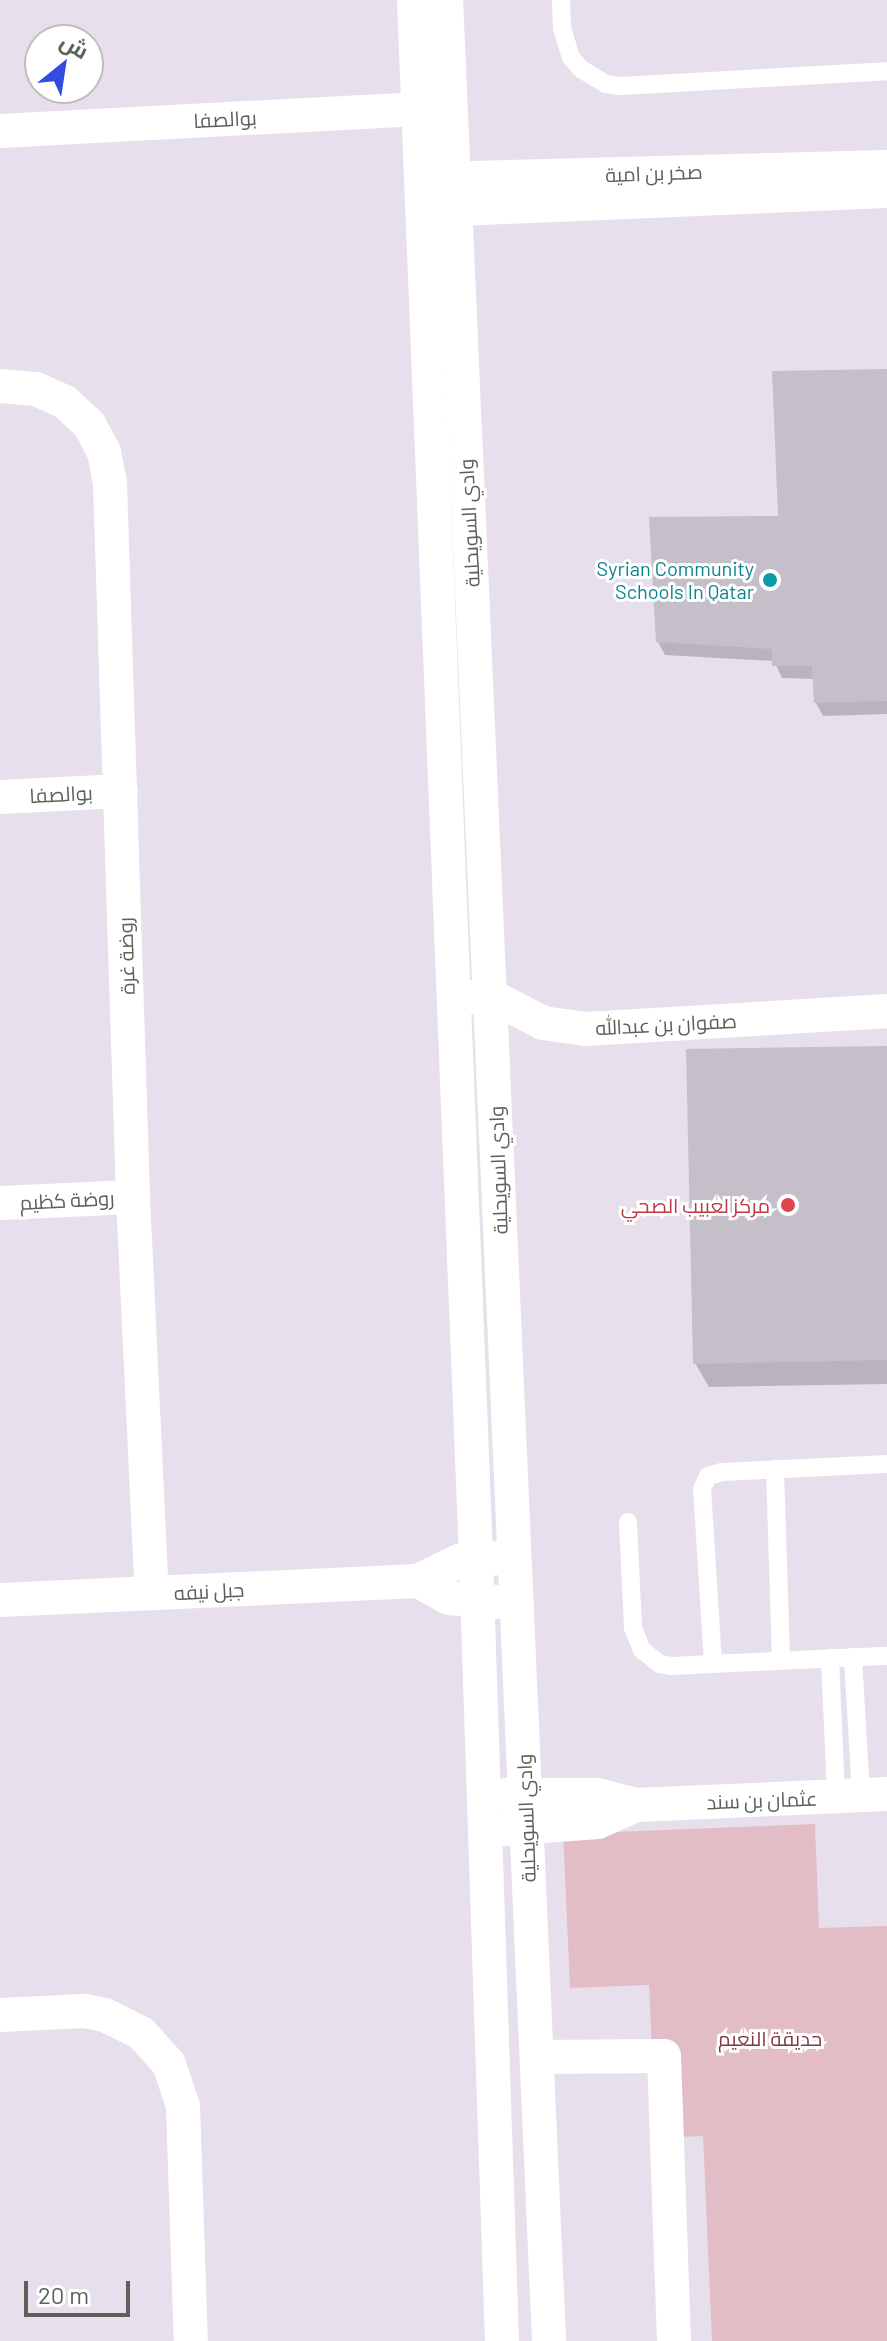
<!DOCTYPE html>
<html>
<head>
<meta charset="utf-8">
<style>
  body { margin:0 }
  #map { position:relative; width:887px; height:2341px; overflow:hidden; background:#e7e0ec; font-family:Barlow,Cairo,sans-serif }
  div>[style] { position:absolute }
  .green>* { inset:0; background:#e3bdc6 }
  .shadow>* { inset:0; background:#0003 }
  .building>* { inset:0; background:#c4bfc9 }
  .service>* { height:18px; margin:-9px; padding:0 9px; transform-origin:9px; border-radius:9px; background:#fff }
  .minor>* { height:34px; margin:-17px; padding:0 17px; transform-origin:17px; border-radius:17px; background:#fff }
  .dots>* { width:22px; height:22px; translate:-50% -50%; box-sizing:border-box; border:4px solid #fff; border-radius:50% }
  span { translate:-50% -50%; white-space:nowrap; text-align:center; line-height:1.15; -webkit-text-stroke:6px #fff; paint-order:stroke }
  .street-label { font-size:20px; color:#5e6159 }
  .culture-label { font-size:20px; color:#0d838f }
  .right { translate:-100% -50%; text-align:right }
  .health-label { font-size:20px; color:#be3a42 }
  .park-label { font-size:20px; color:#823745 }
  .north { position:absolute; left:24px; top:24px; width:80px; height:80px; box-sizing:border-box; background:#fff; border:2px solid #bfc0bd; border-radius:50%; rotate:30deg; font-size:22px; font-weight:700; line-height:32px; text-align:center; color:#5e6159 }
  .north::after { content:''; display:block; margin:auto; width:28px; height:36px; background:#314ce1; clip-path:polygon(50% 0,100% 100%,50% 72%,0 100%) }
  .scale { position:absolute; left:24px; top:2281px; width:106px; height:36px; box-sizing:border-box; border:4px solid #5e6159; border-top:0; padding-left:10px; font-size:24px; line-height:28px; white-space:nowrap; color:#5e6159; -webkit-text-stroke:6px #fff; paint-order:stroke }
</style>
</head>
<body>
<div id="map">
  <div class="green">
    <i style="clip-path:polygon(815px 1824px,819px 1928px,887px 1926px,887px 2341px,712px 2341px,703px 2136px,656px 2138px,649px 1985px,570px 1988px,563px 1834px)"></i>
  </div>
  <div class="shadow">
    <i style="clip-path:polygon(887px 371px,887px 714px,823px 716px,816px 703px,815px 679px,782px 678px,774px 661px,665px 655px,658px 642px,780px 518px)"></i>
    <i style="clip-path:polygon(887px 1048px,887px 1384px,709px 1387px,695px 1363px)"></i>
  </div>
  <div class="building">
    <i style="clip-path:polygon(887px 369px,887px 701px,814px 703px,812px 666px,772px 666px,772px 649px,656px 642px,649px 517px,778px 516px,772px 371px)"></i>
    <i style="clip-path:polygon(887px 1046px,887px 1360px,693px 1364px,686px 1049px)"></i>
  </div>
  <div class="service">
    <i style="left:561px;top:0;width:28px;rotate:88deg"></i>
    <i style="left:562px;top:28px;width:30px;rotate:73deg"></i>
    <i style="left:571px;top:57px;width:16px;rotate:50deg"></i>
    <i style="left:581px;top:69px;width:29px;rotate:31deg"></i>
    <i style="left:606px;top:84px;width:15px;rotate:8deg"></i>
    <i style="left:621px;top:86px;width:266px;rotate:-3.2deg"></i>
    <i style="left:775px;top:1469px;width:191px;rotate:88.2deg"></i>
    <i style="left:628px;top:1522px;width:106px;rotate:87.3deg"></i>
    <i style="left:633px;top:1628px;width:24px;rotate:68deg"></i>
    <i style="left:642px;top:1650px;width:23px;rotate:38deg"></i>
    <i style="left:660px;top:1664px;width:11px;rotate:10deg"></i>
    <i style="left:671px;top:1666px;width:216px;rotate:-2.7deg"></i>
    <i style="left:853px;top:1657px;width:139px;rotate:86.7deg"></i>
    <i style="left:830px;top:1658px;width:139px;rotate:87.5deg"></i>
    <i style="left:713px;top:1663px;width:174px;rotate:-93.6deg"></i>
    <i style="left:702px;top:1489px;width:14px;rotate:-65deg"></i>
    <i style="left:708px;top:1476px;width:15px;rotate:-16deg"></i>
    <i style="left:722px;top:1472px;width:165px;rotate:-2.8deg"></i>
  </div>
  <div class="minor">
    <i style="left:414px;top:0;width:1560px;rotate:87.72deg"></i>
    <i style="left:476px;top:1559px;width:782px;rotate:88.1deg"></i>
    <i style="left:446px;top:0;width:2343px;rotate:87.48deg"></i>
    <i style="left:0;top:131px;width:440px;rotate:-3deg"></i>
    <i style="left:432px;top:179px;width:455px;rotate:-1.5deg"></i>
    <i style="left:435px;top:210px;width:452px;rotate:-2.4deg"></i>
    <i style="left:0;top:386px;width:36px;rotate:5deg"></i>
    <i style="left:36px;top:389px;width:32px;rotate:24deg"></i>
    <i style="left:65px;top:402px;width:33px;rotate:43deg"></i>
    <i style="left:89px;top:424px;width:32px;rotate:62deg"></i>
    <i style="left:104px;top:452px;width:33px;rotate:79deg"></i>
    <i style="left:110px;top:484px;width:713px;rotate:88.15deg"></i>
    <i style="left:133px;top:1197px;width:396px;rotate:87.3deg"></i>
    <i style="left:0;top:797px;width:121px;rotate:-2.8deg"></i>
    <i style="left:471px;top:997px;width:20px;rotate:-3deg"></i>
    <i style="left:491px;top:996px;width:59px;rotate:27.4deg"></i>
    <i style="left:543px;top:1023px;width:43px;rotate:7.9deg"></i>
    <i style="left:586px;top:1029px;width:302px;rotate:-3.4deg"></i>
    <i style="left:0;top:1203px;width:133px;rotate:-2.6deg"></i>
    <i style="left:418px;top:1581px;width:35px;rotate:29deg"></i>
    <i style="left:449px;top:1598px;width:48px;rotate:4.8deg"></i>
    <i style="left:0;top:1600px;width:418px;rotate:-2.6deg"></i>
    <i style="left:418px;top:1581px;width:46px;rotate:-26deg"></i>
    <i style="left:459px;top:1561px;width:39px;rotate:-4deg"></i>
    <i style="left:505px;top:1795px;width:92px"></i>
    <i style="left:597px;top:1795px;width:40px;rotate:14.4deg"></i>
    <i style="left:636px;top:1805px;width:251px;rotate:-2.5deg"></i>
    <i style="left:505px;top:1829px;width:93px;rotate:-4.3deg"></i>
    <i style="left:598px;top:1822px;width:42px;rotate:-24.1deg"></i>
    <i style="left:0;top:2015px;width:85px;rotate:-2.7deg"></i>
    <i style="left:85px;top:2011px;width:20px;rotate:11deg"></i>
    <i style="left:105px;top:2015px;width:40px;rotate:26.6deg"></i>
    <i style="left:141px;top:2033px;width:42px;rotate:47.9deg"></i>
    <i style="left:169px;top:2064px;width:44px;rotate:71.6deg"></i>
    <i style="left:183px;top:2106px;width:235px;rotate:88.1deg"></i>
    <i style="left:537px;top:2057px;width:127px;rotate:-0.5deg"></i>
    <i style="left:664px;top:2056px;width:285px;rotate:88deg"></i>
  </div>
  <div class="dots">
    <i style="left:770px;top:580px;background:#0f9aa8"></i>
    <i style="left:788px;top:1205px;background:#e0444e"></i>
  </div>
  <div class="street-label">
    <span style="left:225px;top:119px;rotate:-3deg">بوالصفا</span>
    <span style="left:654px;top:173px;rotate:-2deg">صخر بن امية</span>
    <span style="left:469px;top:523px;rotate:-93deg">وادي السويحلية</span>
    <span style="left:61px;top:794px;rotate:-3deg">بوالصفا</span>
    <span style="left:126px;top:956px;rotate:-92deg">روضة غرة</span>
    <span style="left:666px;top:1024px;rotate:-3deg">صفوان بن عبدالله</span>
    <span style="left:498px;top:1170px;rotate:-92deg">وادي السويحلية</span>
    <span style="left:67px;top:1200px;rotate:-3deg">روضة كظيم</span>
    <span style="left:209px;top:1591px;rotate:-3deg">جبل نيفه</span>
    <span style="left:762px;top:1800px;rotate:-2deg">عثمان بن سند</span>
    <span style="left:526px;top:1818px;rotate:-92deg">وادي السويحلية</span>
  </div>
  <div class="culture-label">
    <span class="right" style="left:754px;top:580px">Syrian Community<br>Schools In Qatar</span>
  </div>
  <div class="health-label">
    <span class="right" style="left:770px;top:1205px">مركز لعبيب الصحي</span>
  </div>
  <div class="park-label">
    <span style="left:770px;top:2038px">حديقة النعيم</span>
  </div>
  <div class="north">ش</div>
  <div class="scale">20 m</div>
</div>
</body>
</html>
